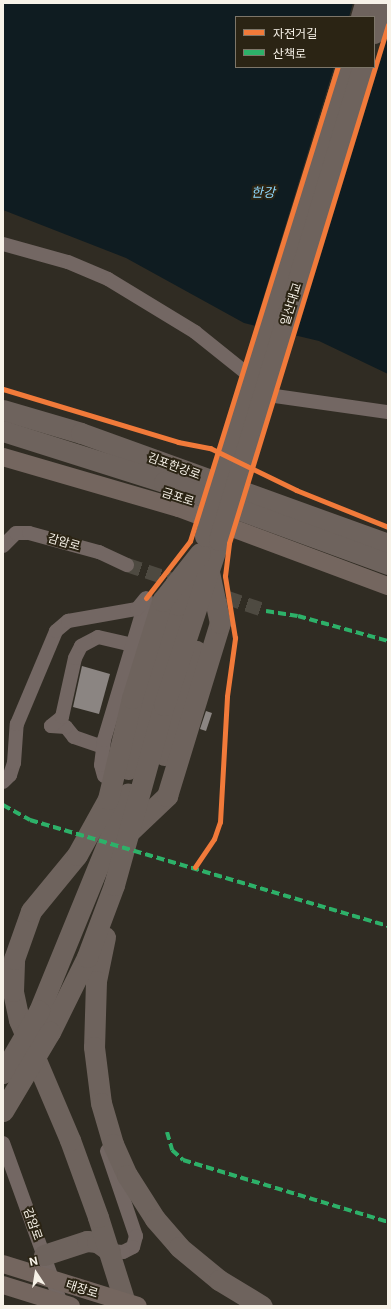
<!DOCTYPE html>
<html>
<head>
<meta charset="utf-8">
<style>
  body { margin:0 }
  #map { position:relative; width:391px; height:1309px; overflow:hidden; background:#302c23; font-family:Inter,"Noto Sans KR",sans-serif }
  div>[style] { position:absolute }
  .water>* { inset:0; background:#0f1c21 }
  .pier>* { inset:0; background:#302c23 }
  .building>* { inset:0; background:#8b8582 }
  .minor-tunnel>* { height:14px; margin-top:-7px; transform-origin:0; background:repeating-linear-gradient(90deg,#4e4a41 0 14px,transparent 0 21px) }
  .minor>* { height:14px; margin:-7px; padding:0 7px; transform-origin:7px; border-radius:7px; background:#736763 }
  .major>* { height:18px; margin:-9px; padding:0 9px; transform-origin:9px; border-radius:9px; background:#74665f }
  .highway>* { height:21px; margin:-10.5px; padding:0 10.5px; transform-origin:10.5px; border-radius:10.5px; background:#6e635d }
  .major-bridge>* { height:18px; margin:-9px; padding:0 9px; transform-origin:9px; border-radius:9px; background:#74665f }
  .highway-bridge>* { height:21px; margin:-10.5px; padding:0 10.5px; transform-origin:10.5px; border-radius:10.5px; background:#6e635d }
  .quiet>* { height:4px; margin-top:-2px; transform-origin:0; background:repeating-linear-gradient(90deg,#2db169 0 8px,transparent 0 12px) }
  .cycleway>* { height:5px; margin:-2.5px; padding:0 2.5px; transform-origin:2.5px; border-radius:2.5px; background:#f17a3a }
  span { translate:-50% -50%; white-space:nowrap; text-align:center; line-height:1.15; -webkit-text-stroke:4px #2b2414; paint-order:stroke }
  .street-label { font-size:12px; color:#f7f2e8 }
  .water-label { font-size:13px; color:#8ed8fe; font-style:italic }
  .frame { position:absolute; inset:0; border:4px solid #f7f2e8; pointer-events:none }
  .legend { position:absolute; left:235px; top:16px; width:140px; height:52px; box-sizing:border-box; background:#2b2414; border:1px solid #7d7669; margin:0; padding:5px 7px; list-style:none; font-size:12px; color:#f7f2e8 }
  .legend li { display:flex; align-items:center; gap:8px; height:20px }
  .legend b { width:20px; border:1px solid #7d7669 }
  .north { position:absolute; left:16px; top:1253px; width:40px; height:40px; -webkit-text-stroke:3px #2b2414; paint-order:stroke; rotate:348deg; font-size:11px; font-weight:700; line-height:16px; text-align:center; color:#f7f2e8 }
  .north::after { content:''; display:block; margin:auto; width:14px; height:18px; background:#f7f2e8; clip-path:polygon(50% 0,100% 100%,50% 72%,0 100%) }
</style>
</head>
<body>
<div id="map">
  <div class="water">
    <i style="clip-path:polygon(evenodd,3px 3px,388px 3px,388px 374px,319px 341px,244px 323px,126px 258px,3px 210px,3px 3px,236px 17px,374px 17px,374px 67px,236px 67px,236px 17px)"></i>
  </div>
  <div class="pier">
    <i style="clip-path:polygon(353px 3px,388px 3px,388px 36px,296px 336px,254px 328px,334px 67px,374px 67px,374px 17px,349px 17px)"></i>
  </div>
  <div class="building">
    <i style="clip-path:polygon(82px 666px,110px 674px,99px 714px,73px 707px)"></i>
    <i style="clip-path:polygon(206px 711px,212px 713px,206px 731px,200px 729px)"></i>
  </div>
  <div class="minor-tunnel">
    <i style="left:127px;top:565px;width:60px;rotate:18.4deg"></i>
    <i style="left:207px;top:591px;width:62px;rotate:18.7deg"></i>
  </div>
  <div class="minor">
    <i style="left:3px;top:244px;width:67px;rotate:15.5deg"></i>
    <i style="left:68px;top:262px;width:43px;rotate:23deg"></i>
    <i style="left:108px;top:279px;width:102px;rotate:31.3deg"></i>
    <i style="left:195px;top:332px;width:102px;rotate:38.7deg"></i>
    <i style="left:275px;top:396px;width:114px;rotate:8.1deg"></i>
    <i style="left:3px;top:546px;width:18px;rotate:-45deg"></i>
    <i style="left:16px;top:533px;width:13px"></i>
    <i style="left:29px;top:533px;width:73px;rotate:15.2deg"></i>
    <i style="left:99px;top:552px;width:31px;rotate:25deg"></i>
    <i style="left:103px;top:747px;width:31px;rotate:-161deg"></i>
    <i style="left:74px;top:737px;width:13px;rotate:-129deg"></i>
    <i style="left:66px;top:727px;width:15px;rotate:-176deg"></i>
    <i style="left:51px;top:726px;width:14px;rotate:-39deg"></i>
    <i style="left:62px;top:717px;width:60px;rotate:-77.6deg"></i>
    <i style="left:75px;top:658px;width:13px;rotate:-63deg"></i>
    <i style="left:81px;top:646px;width:19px;rotate:-28deg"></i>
    <i style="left:98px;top:637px;width:35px;rotate:13deg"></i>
    <i style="left:104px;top:776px;width:11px;rotate:-105deg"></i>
    <i style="left:101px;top:765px;width:25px;rotate:-83deg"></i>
    <i style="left:104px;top:740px;width:146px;rotate:-73.3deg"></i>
    <i style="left:3px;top:782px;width:10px;rotate:-45deg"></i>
    <i style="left:10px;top:775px;width:13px;rotate:-72deg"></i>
    <i style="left:14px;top:763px;width:39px;rotate:-86deg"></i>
    <i style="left:17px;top:724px;width:101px;rotate:-67.2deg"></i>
    <i style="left:56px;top:631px;width:16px;rotate:-40deg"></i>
    <i style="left:68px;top:621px;width:70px;rotate:-9.9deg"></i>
    <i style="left:137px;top:609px;width:14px;rotate:-51deg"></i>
    <i style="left:3px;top:1143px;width:173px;rotate:70.1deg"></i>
    <i style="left:107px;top:1151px;width:90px;rotate:71.2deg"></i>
    <i style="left:136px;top:1236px;width:11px;rotate:105deg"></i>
    <i style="left:133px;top:1247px;width:11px;rotate:153deg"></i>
    <i style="left:123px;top:1252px;width:13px;rotate:-176deg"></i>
  </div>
  <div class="major">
    <i style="left:3px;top:457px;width:183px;rotate:16.2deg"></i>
    <i style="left:179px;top:508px;width:223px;rotate:20.5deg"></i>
  </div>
  <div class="highway">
    <i style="left:361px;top:17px;width:15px;rotate:-74deg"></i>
    <i style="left:374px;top:33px;width:31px;rotate:-73deg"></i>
    <i style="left:3px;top:410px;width:81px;rotate:16.4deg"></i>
    <i style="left:81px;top:433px;width:326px;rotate:19.9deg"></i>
    <i style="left:3px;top:431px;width:169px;rotate:17.6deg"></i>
    <i style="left:164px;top:482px;width:239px;rotate:20.1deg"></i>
    <i style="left:164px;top:755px;width:109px;rotate:-72.9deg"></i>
    <i style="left:128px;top:769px;width:171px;rotate:-73deg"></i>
    <i style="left:178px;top:605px;width:30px;rotate:-66deg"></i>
    <i style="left:131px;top:830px;width:50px;rotate:-43.4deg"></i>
    <i style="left:167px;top:796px;width:181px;rotate:-73deg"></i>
    <i style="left:220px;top:623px;width:52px;rotate:-102.2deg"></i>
    <i style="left:105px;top:937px;width:45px;rotate:101.6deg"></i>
    <i style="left:96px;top:981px;width:66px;rotate:91.7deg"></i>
    <i style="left:94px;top:1047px;width:56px;rotate:82.9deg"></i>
    <i style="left:101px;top:1103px;width:43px;rotate:73.7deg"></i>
    <i style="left:113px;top:1144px;width:34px;rotate:66deg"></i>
    <i style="left:127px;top:1175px;width:52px;rotate:57.5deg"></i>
    <i style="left:155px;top:1219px;width:37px;rotate:49deg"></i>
    <i style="left:179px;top:1247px;width:52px;rotate:39.5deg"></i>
    <i style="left:219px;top:1280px;width:50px;rotate:31.2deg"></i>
    <i style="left:39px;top:1011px;width:235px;rotate:-67.8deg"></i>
    <i style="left:50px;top:1032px;width:84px;rotate:-63.7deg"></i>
    <i style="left:87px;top:957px;width:77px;rotate:-69.4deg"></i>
    <i style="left:114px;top:885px;width:187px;rotate:-74.5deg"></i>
    <i style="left:164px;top:705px;width:174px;rotate:-71.6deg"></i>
    <i style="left:44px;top:1255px;width:45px;rotate:-18deg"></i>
    <i style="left:87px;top:1241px;width:10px;rotate:6deg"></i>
    <i style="left:97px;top:1242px;width:16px;rotate:35deg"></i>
    <i style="left:126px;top:1306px;width:93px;rotate:-107.5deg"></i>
    <i style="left:98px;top:1217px;width:82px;rotate:-110deg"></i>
    <i style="left:70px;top:1140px;width:130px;rotate:-113deg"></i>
    <i style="left:19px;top:1020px;width:30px;rotate:-102deg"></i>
    <i style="left:13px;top:991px;width:32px;rotate:-88deg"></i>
    <i style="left:14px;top:959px;width:51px;rotate:-70.5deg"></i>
    <i style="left:31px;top:911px;width:72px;rotate:-50.6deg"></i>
    <i style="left:77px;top:855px;width:64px;rotate:-61deg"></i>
    <i style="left:108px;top:799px;width:104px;rotate:-76.6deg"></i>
    <i style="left:132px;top:698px;width:102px;rotate:-72.8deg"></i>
    <i style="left:162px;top:601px;width:61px;rotate:-51.6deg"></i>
  </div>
  <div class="major-bridge">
    <i style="left:3px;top:1264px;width:141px;rotate:17.3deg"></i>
    <i style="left:3px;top:1285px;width:71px;rotate:17.2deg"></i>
  </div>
  <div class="highway-bridge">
    <i style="left:205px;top:536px;width:490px;rotate:-73.3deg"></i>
    <i style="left:219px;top:540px;width:494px;rotate:-73.1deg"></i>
    <i style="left:3px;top:1073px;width:72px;rotate:-59.9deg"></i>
    <i style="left:3px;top:1111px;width:92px;rotate:-59.3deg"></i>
  </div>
  <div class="quiet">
    <i style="left:266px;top:611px;width:32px;rotate:9deg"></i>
    <i style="left:298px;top:616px;width:93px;rotate:15.5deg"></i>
    <i style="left:3px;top:805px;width:31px;rotate:29deg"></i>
    <i style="left:30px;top:820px;width:373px;rotate:16.5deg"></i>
    <i style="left:167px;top:1132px;width:19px;rotate:74deg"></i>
    <i style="left:172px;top:1150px;width:15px;rotate:42deg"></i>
    <i style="left:183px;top:1160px;width:214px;rotate:16.8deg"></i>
  </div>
  <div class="cycleway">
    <i style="left:3px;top:389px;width:183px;rotate:16.8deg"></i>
    <i style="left:178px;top:442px;width:33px;rotate:11deg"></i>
    <i style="left:210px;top:448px;width:96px;rotate:26deg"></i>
    <i style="left:296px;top:490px;width:99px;rotate:21.9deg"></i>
    <i style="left:146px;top:598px;width:72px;rotate:-52.3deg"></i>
    <i style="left:190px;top:541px;width:497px;rotate:-72.7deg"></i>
    <i style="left:195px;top:867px;width:34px;rotate:-56deg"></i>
    <i style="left:214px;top:839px;width:18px;rotate:-71deg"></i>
    <i style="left:220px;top:822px;width:126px;rotate:-86.8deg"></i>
    <i style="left:227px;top:696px;width:59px;rotate:-82.1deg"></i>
    <i style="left:235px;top:638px;width:63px;rotate:-99.2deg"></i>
    <i style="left:225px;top:576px;width:33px;rotate:-83deg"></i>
    <i style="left:229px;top:543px;width:542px;rotate:-72.94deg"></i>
  </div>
  <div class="street-label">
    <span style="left:291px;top:304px;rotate:-73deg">일산대교</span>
    <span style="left:174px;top:466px;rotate:20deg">김포한강로</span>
    <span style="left:178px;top:497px;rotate:18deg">금포로</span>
    <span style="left:64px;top:542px;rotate:16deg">감암로</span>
    <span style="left:33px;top:1224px;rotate:70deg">감암로</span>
    <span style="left:82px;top:1289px;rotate:17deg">태장로</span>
  </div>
  <div class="water-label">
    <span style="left:263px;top:192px">한강</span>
  </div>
  <div class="frame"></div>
  <ul class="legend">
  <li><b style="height:5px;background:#f17a3a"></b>자전거길</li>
  <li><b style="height:5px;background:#2db169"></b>산책로</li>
  </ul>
  <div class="north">N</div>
</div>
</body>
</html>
